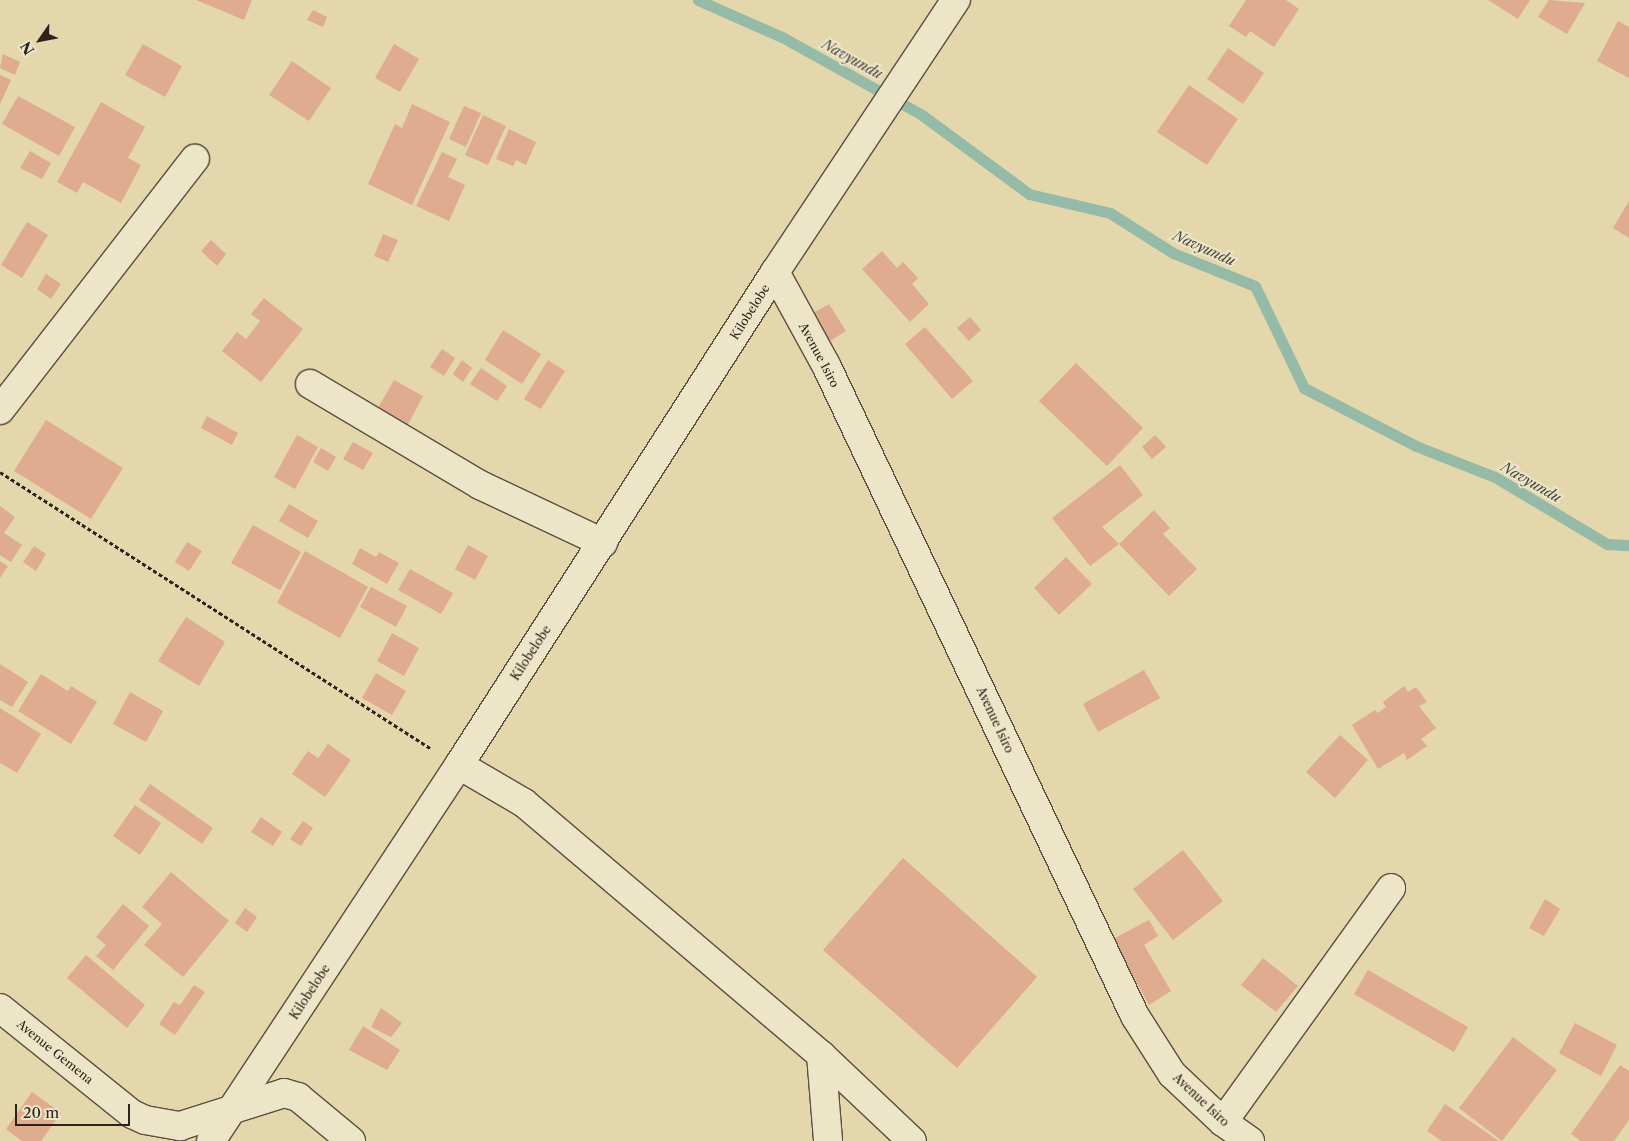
<!DOCTYPE html>
<html>
<head>
<meta charset="utf-8">
<style>
  body { margin:0 }
  #map { position:relative; width:1629px; height:1141px; overflow:hidden; background:#e4d7ab; font-family:"Libre Caslon Text",serif }
  div>[style] { position:absolute }
  .stream>* { height:11px; margin:-5.5px; padding:0 5.5px; transform-origin:5.5px; border-radius:5.5px; background:#95baa8 }
  .building>* { inset:0; background:#dfac8f }
  .path>* { height:3px; margin-top:-1.5px; transform-origin:0; background:repeating-linear-gradient(90deg,#2f221d 0 4px,transparent 0 6.5px) }
  .roads { filter:drop-shadow(1px 0 #5c4f40) drop-shadow(-1px 0 #5c4f40) drop-shadow(0 1px #5c4f40) drop-shadow(0 -1px #5c4f40) }
  .minor>* { height:28px; margin:-14px; padding:0 14px; transform-origin:14px; border-radius:14px; background:#ede5c8 }
  span { translate:-50% -50%; white-space:nowrap; text-align:center; line-height:1.15; -webkit-text-stroke:4px #ede5c8; paint-order:stroke }
  .street-label { font-size:12px; color:#2f221d }
  .water-label { font-size:14px; color:#484840; font-style:italic }
  .north { position:absolute; left:15px; top:15px; width:50px; height:50px; -webkit-text-stroke:4px #ede5c8; paint-order:stroke; rotate:237deg; font-size:14px; font-weight:700; line-height:20px; text-align:center; color:#2f221d }
  .north::after { content:''; display:block; margin:auto; width:18px; height:22px; background:#2f221d; clip-path:polygon(50% 0,100% 100%,50% 72%,0 100%) }
  .scale { position:absolute; left:15px; top:1104px; width:115px; height:22px; box-sizing:border-box; border:2px solid #2f221d; border-top:0; padding-left:6px; font-size:15px; line-height:18px; white-space:nowrap; color:#2f221d; -webkit-text-stroke:4px #ede5c8; paint-order:stroke }
</style>
</head>
<body>
<div id="map">
  <div class="stream">
    <i style="left:698px;top:0;width:92px;rotate:23.8deg"></i>
    <i style="left:782px;top:37px;width:160px;rotate:29.1deg"></i>
    <i style="left:922px;top:115px;width:133px;rotate:36.4deg"></i>
    <i style="left:1029px;top:194px;width:83px;rotate:13.2deg"></i>
    <i style="left:1110px;top:213px;width:75px;rotate:32.4deg"></i>
    <i style="left:1173px;top:253px;width:88px;rotate:21.9deg"></i>
    <i style="left:1255px;top:286px;width:113px;rotate:64.3deg"></i>
    <i style="left:1304px;top:388px;width:126px;rotate:27.4deg"></i>
    <i style="left:1416px;top:446px;width:85px;rotate:21.4deg"></i>
    <i style="left:1495px;top:477px;width:131px;rotate:30.9deg"></i>
    <i style="left:1607px;top:544px;width:22px;rotate:3deg"></i>
  </div>
  <div class="building">
    <i style="clip-path:polygon(196px 0,252px 0,244px 20px)"></i>
    <i style="clip-path:polygon(1246px 0,1286px 0,1299px 9px,1274px 47px,1250px 31px,1246px 37px,1229px 26px)"></i>
    <i style="clip-path:polygon(1488px 0,1530px 0,1518px 19px)"></i>
    <i style="clip-path:polygon(1549px 0,1585px 3px,1567px 34px,1538px 17px)"></i>
    <i style="clip-path:polygon(313px 10px,327px 17px,323px 27px,307px 20px)"></i>
    <i style="clip-path:polygon(1618px 21px,1629px 27px,1629px 78px,1597px 61px)"></i>
    <i style="clip-path:polygon(143px 44px,182px 66px,165px 97px,125px 75px)"></i>
    <i style="clip-path:polygon(394px 44px,419px 59px,400px 92px,375px 78px)"></i>
    <i style="clip-path:polygon(1228px 48px,1264px 73px,1243px 104px,1207px 79px)"></i>
    <i style="clip-path:polygon(3px 54px,20px 62px,15px 75px,0 68px)"></i>
    <i style="clip-path:polygon(292px 61px,331px 88px,309px 121px,269px 95px)"></i>
    <i style="clip-path:polygon(0 75px,11px 80px,0 104px)"></i>
    <i style="clip-path:polygon(1189px 85px,1238px 119px,1207px 165px,1157px 132px)"></i>
    <i style="clip-path:polygon(18px 96px,75px 127px,59px 156px,2px 124px)"></i>
    <i style="clip-path:polygon(101px 102px,145px 127px,128px 158px,141px 165px,121px 203px,83px 182px,77px 193px,57px 182px)"></i>
    <i style="clip-path:polygon(412px 104px,450px 122px,412px 205px,368px 184px,395px 124px,402px 128px)"></i>
    <i style="clip-path:polygon(464px 106px,481px 113px,466px 147px,449px 139px)"></i>
    <i style="clip-path:polygon(483px 115px,506px 126px,488px 165px,465px 155px)"></i>
    <i style="clip-path:polygon(509px 129px,536px 142px,526px 165px,516px 160px,513px 166px,496px 159px)"></i>
    <i style="clip-path:polygon(30px 151px,51px 163px,42px 179px,20px 168px)"></i>
    <i style="clip-path:polygon(442px 152px,457px 159px,448px 177px,465px 185px,449px 221px,416px 206px)"></i>
    <i style="clip-path:polygon(1629px 201px,1629px 238px,1613px 228px)"></i>
    <i style="clip-path:polygon(27px 222px,48px 235px,22px 278px,1px 265px)"></i>
    <i style="clip-path:polygon(383px 234px,398px 240px,388px 262px,374px 256px)"></i>
    <i style="clip-path:polygon(211px 240px,226px 254px,217px 266px,201px 251px)"></i>
    <i style="clip-path:polygon(882px 251px,897px 268px,903px 262px,918px 278px,912px 284px,929px 304px,910px 322px,862px 269px)"></i>
    <i style="clip-path:polygon(46px 274px,61px 284px,51px 299px,37px 289px)"></i>
    <i style="clip-path:polygon(264px 298px,303px 329px,261px 382px,222px 351px,237px 332px,246px 339px,260px 321px,251px 314px)"></i>
    <i style="clip-path:polygon(829px 304px,846px 331px,830px 341px,813px 313px)"></i>
    <i style="clip-path:polygon(970px 317px,981px 330px,969px 341px,957px 328px)"></i>
    <i style="clip-path:polygon(925px 327px,973px 381px,952px 399px,905px 344px)"></i>
    <i style="clip-path:polygon(503px 330px,541px 354px,522px 384px,485px 360px)"></i>
    <i style="clip-path:polygon(442px 349px,455px 358px,444px 376px,430px 367px)"></i>
    <i style="clip-path:polygon(462px 360px,472px 368px,463px 382px,453px 374px)"></i>
    <i style="clip-path:polygon(548px 360px,565px 371px,541px 409px,524px 399px)"></i>
    <i style="clip-path:polygon(1076px 363px,1143px 428px,1107px 466px,1039px 401px)"></i>
    <i style="clip-path:polygon(481px 368px,507px 386px,497px 401px,470px 384px)"></i>
    <i style="clip-path:polygon(394px 380px,423px 396px,404px 432px,374px 415px)"></i>
    <i style="clip-path:polygon(207px 416px,238px 433px,232px 445px,201px 428px)"></i>
    <i style="clip-path:polygon(46px 420px,123px 468px,91px 519px,14px 471px)"></i>
    <i style="clip-path:polygon(297px 435px,318px 447px,295px 489px,274px 477px)"></i>
    <i style="clip-path:polygon(1155px 435px,1166px 447px,1152px 459px,1142px 447px)"></i>
    <i style="clip-path:polygon(353px 442px,373px 453px,363px 470px,343px 459px)"></i>
    <i style="clip-path:polygon(321px 448px,336px 457px,328px 471px,313px 462px)"></i>
    <i style="clip-path:polygon(1120px 465px,1143px 495px,1102px 527px,1119px 544px,1154px 510px,1170px 528px,1163px 534px,1197px 569px,1169px 596px,1119px 544px,1090px 566px,1052px 518px)"></i>
    <i style="clip-path:polygon(289px 504px,318px 521px,308px 538px,279px 521px)"></i>
    <i style="clip-path:polygon(0 506px,15px 517px,4px 533px,22px 545px,11px 562px,0 555px)"></i>
    <i style="clip-path:polygon(253px 525px,301px 552px,280px 590px,231px 563px)"></i>
    <i style="clip-path:polygon(187px 542px,202px 551px,189px 571px,175px 562px)"></i>
    <i style="clip-path:polygon(468px 545px,488px 556px,475px 580px,455px 569px)"></i>
    <i style="clip-path:polygon(34px 546px,46px 554px,36px 571px,23px 562px)"></i>
    <i style="clip-path:polygon(360px 548px,376px 557px,379px 552px,399px 563px,387px 584px,352px 564px)"></i>
    <i style="clip-path:polygon(305px 551px,368px 587px,340px 638px,277px 603px)"></i>
    <i style="clip-path:polygon(1066px 557px,1092px 584px,1059px 615px,1034px 588px)"></i>
    <i style="clip-path:polygon(0 561px,8px 566px,0 578px)"></i>
    <i style="clip-path:polygon(410px 569px,453px 593px,441px 614px,398px 590px)"></i>
    <i style="clip-path:polygon(371px 587px,407px 606px,396px 627px,360px 607px)"></i>
    <i style="clip-path:polygon(186px 617px,225px 642px,199px 686px,158px 661px)"></i>
    <i style="clip-path:polygon(392px 633px,419px 648px,404px 676px,377px 661px)"></i>
    <i style="clip-path:polygon(0 664px,28px 682px,12px 707px,0 700px)"></i>
    <i style="clip-path:polygon(1144px 670px,1160px 698px,1098px 732px,1083px 704px)"></i>
    <i style="clip-path:polygon(376px 673px,406px 691px,392px 715px,362px 698px)"></i>
    <i style="clip-path:polygon(41px 674px,68px 691px,71px 686px,97px 702px,71px 744px,18px 711px)"></i>
    <i style="clip-path:polygon(1404px 686px,1408px 692px,1416px 687px,1427px 702px,1419px 706px,1436px 728px,1421px 739px,1427px 746px,1407px 760px,1404px 753px,1378px 769px,1352px 725px,1375px 710px,1378px 713px,1386px 707px,1383px 702px)"></i>
    <i style="clip-path:polygon(130px 692px,163px 711px,146px 742px,113px 724px)"></i>
    <i style="clip-path:polygon(0 708px,41px 734px,17px 773px,0 763px)"></i>
    <i style="clip-path:polygon(1340px 735px,1368px 760px,1335px 798px,1306px 772px)"></i>
    <i style="clip-path:polygon(328px 744px,351px 760px,325px 797px,292px 774px,308px 751px,318px 758px)"></i>
    <i style="clip-path:polygon(150px 784px,213px 828px,202px 844px,139px 800px)"></i>
    <i style="clip-path:polygon(135px 805px,161px 823px,140px 855px,113px 836px)"></i>
    <i style="clip-path:polygon(261px 817px,282px 832px,273px 846px,251px 832px)"></i>
    <i style="clip-path:polygon(303px 821px,313px 828px,301px 846px,290px 839px)"></i>
    <i style="clip-path:polygon(1183px 850px,1223px 901px,1173px 940px,1133px 889px)"></i>
    <i style="clip-path:polygon(903px 858px,1037px 977px,957px 1068px,823px 950px)"></i>
    <i style="clip-path:polygon(171px 872px,229px 921px,183px 977px,144px 945px,162px 924px,142px 907px)"></i>
    <i style="clip-path:polygon(1545px 899px,1560px 909px,1544px 936px,1529px 928px)"></i>
    <i style="clip-path:polygon(123px 904px,149px 926px,113px 970px,96px 956px,106px 945px,96px 937px)"></i>
    <i style="clip-path:polygon(245px 908px,257px 917px,247px 932px,235px 923px)"></i>
    <i style="clip-path:polygon(1149px 920px,1158px 936px,1144px 945px,1171px 991px,1149px 1005px,1113px 939px)"></i>
    <i style="clip-path:polygon(86px 955px,145px 1005px,127px 1028px,67px 978px)"></i>
    <i style="clip-path:polygon(1263px 958px,1298px 986px,1276px 1012px,1241px 985px)"></i>
    <i style="clip-path:polygon(1368px 970px,1468px 1027px,1454px 1052px,1354px 994px)"></i>
    <i style="clip-path:polygon(194px 985px,205px 992px,175px 1035px,159px 1024px,174px 1002px,180px 1005px)"></i>
    <i style="clip-path:polygon(381px 1008px,402px 1023px,391px 1037px,371px 1027px)"></i>
    <i style="clip-path:polygon(1575px 1023px,1617px 1045px,1601px 1076px,1559px 1053px)"></i>
    <i style="clip-path:polygon(363px 1026px,400px 1050px,387px 1070px,349px 1050px)"></i>
    <i style="clip-path:polygon(1513px 1037px,1557px 1070px,1502px 1141px,1459px 1108px)"></i>
    <i style="clip-path:polygon(1620px 1065px,1629px 1071px,1629px 1120px,1614px 1141px,1581px 1141px,1571px 1134px)"></i>
    <i style="clip-path:polygon(32px 1092px,61px 1113px,41px 1141px,22px 1141px,6px 1129px)"></i>
    <i style="clip-path:polygon(1445px 1104px,1499px 1141px,1442px 1141px,1427px 1131px)"></i>
  </div>
  <div class="path">
    <i style="left:0;top:472px;width:511px;rotate:32.69deg"></i>
  </div>
  <div class="roads">
    <div class="minor">
      <i style="left:775px;top:272px;width:106px;rotate:61.3deg"></i>
      <i style="left:826px;top:365px;width:721px;rotate:64.61deg"></i>
      <i style="left:1135px;top:1016px;width:69px;rotate:57.5deg"></i>
      <i style="left:1172px;top:1074px;width:70px;rotate:43.3deg"></i>
      <i style="left:1223px;top:1122px;width:33px;rotate:35deg"></i>
      <i style="left:310px;top:384px;width:198px;rotate:30.7deg"></i>
      <i style="left:480px;top:485px;width:136px;rotate:25.2deg"></i>
      <i style="left:0;top:410px;width:318px;rotate:-52.2deg"></i>
      <i style="left:459px;top:765px;width:75px;rotate:30.3deg"></i>
      <i style="left:524px;top:803px;width:390px;rotate:40.3deg"></i>
      <i style="left:821px;top:1055px;width:125px;rotate:43.4deg"></i>
      <i style="left:0;top:1008px;width:169px;rotate:38.8deg"></i>
      <i style="left:132px;top:1114px;width:14px;rotate:25deg"></i>
      <i style="left:145px;top:1120px;width:36px;rotate:10deg"></i>
      <i style="left:180px;top:1126px;width:109px;rotate:-17.6deg"></i>
      <i style="left:284px;top:1093px;width:15px;rotate:16deg"></i>
      <i style="left:298px;top:1097px;width:69px;rotate:39.7deg"></i>
      <i style="left:821px;top:1055px;width:86px;rotate:85.3deg"></i>
      <i style="left:1223px;top:1122px;width:288px;rotate:-54.3deg"></i>
      <i style="left:211px;top:1141px;width:450px;rotate:-56.6deg"></i>
      <i style="left:459px;top:765px;width:586px;rotate:-57.34deg"></i>
      <i style="left:775px;top:272px;width:327px;rotate:-56.4deg"></i>
    </div>
  </div>
  <div class="street-label">
    <span style="left:750px;top:312px;rotate:-58deg">Kilobelobe</span>
    <span style="left:819px;top:355px;rotate:62deg">Avenue Isiro</span>
    <span style="left:531px;top:653px;rotate:-57deg">Kilobelobe</span>
    <span style="left:995px;top:720px;rotate:65deg">Avenue Isiro</span>
    <span style="left:310px;top:992px;rotate:-57deg">Kilobelobe</span>
    <span style="left:55px;top:1052px;rotate:39deg">Avenue Gemena</span>
    <span style="left:1201px;top:1100px;rotate:43deg">Avenue Isiro</span>
  </div>
  <div class="water-label">
    <span style="left:852px;top:59px;rotate:29deg">Navyundu</span>
    <span style="left:1204px;top:248px;rotate:24deg">Navyundu</span>
    <span style="left:1531px;top:482px;rotate:30deg">Navyundu</span>
  </div>
  <div class="north">N</div>
  <div class="scale">20 m</div>
</div>
</body>
</html>
